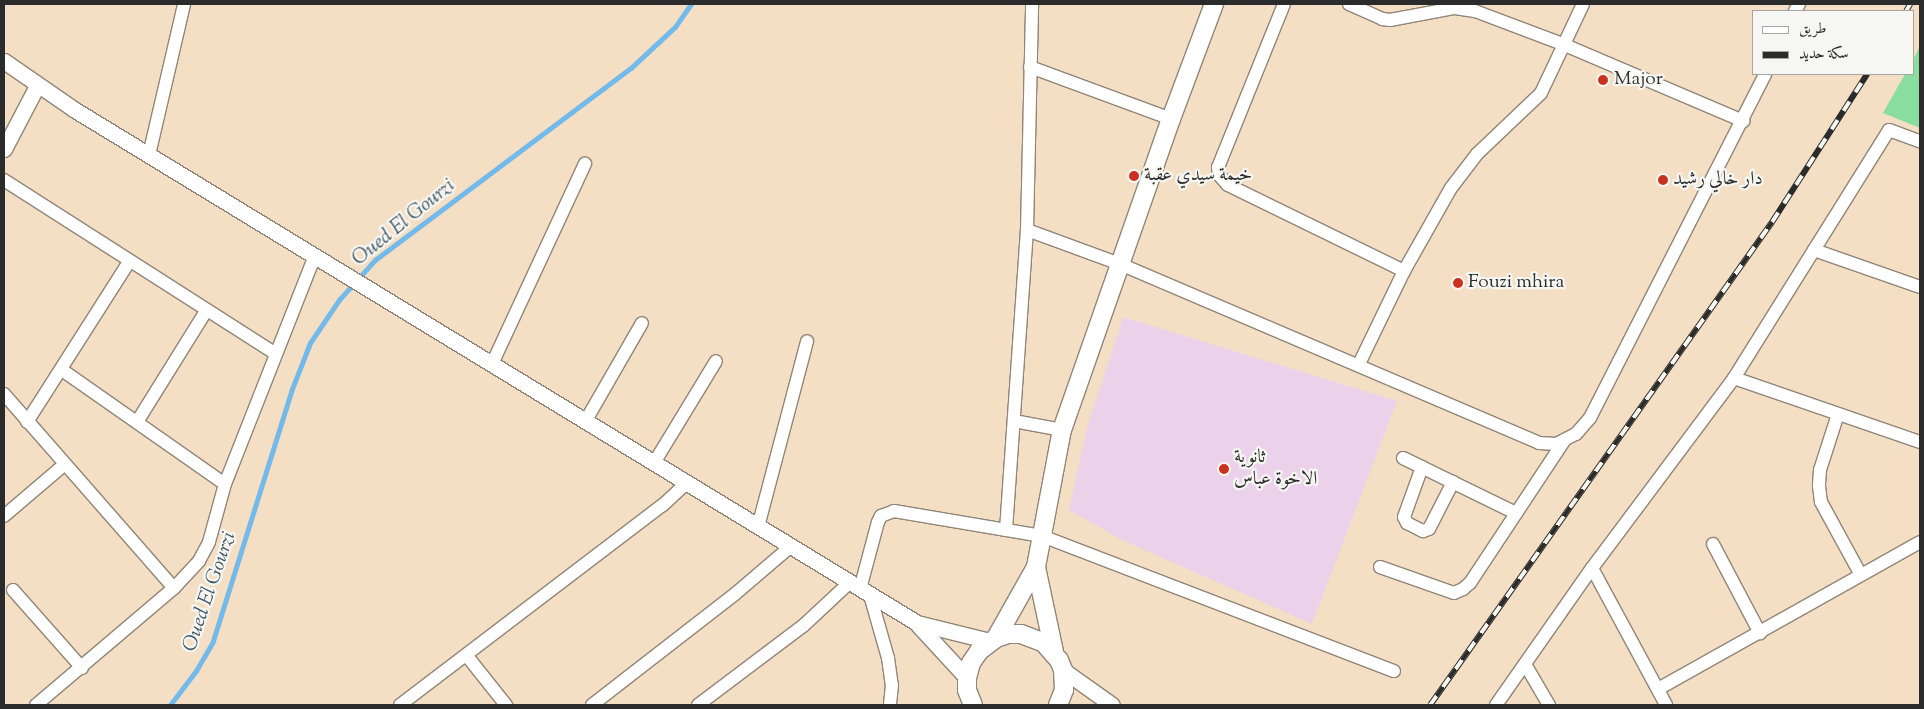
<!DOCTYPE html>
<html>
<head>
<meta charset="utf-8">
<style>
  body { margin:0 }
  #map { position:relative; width:1924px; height:709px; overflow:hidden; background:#f4dfc4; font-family:"Sorts Mill Goudy",Amiri,serif }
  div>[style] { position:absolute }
  .built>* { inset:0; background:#ecd1eb }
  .green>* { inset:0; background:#89dd9e }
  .stream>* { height:4.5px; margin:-2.25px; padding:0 2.25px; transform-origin:2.25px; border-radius:2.25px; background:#73b9ea }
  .roads { filter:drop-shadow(1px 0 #908578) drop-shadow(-1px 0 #908578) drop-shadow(0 1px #908578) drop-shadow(0 -1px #908578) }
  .minor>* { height:12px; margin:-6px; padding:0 6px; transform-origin:6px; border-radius:6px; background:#fff }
  .tertiary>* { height:15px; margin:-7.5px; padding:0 7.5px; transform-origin:7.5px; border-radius:7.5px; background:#fff }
  .secondary>* { height:18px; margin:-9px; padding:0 9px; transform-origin:9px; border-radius:9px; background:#fff }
  .rail>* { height:5.5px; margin-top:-2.75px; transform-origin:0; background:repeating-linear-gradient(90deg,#f6f6f2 0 11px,#2b2b2b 0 22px); box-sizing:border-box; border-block:1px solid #2b2b2b }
  .dots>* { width:14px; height:14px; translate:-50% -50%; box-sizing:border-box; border:2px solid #f6f6f2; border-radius:50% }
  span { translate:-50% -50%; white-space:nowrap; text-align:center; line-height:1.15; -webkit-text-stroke:4.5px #f6f6f2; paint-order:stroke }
  .poi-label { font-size:19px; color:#2b2b2b }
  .left { translate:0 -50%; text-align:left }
  .water-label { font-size:20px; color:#415664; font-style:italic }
  .frame { position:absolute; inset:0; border:5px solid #2b2b2b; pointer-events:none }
  .legend { position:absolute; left:1752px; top:10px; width:162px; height:65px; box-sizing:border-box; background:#f6f6f2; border:1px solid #a5a5a2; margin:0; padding:6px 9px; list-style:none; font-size:15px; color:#2b2b2b }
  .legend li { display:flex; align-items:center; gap:10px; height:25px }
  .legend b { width:25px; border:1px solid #a5a5a2 }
</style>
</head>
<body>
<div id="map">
  <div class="built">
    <i style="clip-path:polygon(1123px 317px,1397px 401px,1312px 624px,1122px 540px,1069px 510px,1087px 428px)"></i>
  </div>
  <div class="green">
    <i style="clip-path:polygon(1920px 46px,1920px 128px,1883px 113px,1905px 74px,1913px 74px,1913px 60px)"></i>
  </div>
  <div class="stream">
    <i style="left:170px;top:705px;width:43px;rotate:-52.6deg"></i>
    <i style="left:196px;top:671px;width:34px;rotate:-60deg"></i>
    <i style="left:213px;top:641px;width:264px;rotate:-72.6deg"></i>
    <i style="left:292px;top:389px;width:49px;rotate:-68.6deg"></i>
    <i style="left:310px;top:343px;width:52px;rotate:-56deg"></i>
    <i style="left:339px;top:300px;width:54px;rotate:-48deg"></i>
    <i style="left:375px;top:260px;width:320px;rotate:-36.9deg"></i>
    <i style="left:631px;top:68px;width:60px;rotate:-43deg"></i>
    <i style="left:675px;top:27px;width:28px;rotate:-55deg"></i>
  </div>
  <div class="roads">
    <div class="minor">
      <i style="left:1284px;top:4px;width:176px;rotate:112deg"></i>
      <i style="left:1218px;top:167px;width:8px;rotate:83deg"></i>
      <i style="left:1219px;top:175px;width:13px;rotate:48deg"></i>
      <i style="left:1228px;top:185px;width:196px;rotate:26deg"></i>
      <i style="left:1349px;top:4px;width:36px;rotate:24deg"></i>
      <i style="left:1382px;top:19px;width:8px;rotate:7deg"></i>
      <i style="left:1390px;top:20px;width:66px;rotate:-10.5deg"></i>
      <i style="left:1455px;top:8px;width:20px;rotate:9deg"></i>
      <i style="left:1475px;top:11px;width:96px;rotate:20.7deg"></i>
      <i style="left:1565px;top:45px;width:194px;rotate:23.1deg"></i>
      <i style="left:1795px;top:11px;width:8px;rotate:-60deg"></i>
      <i style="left:1030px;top:67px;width:150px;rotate:20.2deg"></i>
      <i style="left:149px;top:155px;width:155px;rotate:-76.9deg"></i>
      <i style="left:4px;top:180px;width:322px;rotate:32.6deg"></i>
      <i style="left:1027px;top:230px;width:99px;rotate:20.1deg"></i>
      <i style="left:1120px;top:264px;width:456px;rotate:23.1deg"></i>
      <i style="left:1539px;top:443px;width:17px;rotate:3deg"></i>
      <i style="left:1556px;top:444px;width:22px;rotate:-27deg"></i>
      <i style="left:1576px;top:434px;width:21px;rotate:-49deg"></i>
      <i style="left:1590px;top:418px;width:386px;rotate:-63deg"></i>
      <i style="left:1814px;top:250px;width:112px;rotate:19.2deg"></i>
      <i style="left:492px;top:364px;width:221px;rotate:-65.1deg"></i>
      <i style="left:1359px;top:364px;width:103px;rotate:-64.2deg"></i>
      <i style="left:1404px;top:271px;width:95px;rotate:-60.5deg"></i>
      <i style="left:1451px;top:188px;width:43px;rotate:-52.6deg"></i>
      <i style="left:1477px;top:154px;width:88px;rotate:-43.6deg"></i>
      <i style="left:1541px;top:93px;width:98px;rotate:-64.7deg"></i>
      <i style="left:62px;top:370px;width:199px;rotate:35deg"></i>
      <i style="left:1734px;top:378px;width:197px;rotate:19deg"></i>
      <i style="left:4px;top:394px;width:258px;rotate:48.8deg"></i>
      <i style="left:1838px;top:414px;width:59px;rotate:107.8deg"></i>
      <i style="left:1820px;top:470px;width:16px;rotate:94deg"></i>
      <i style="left:1819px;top:486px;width:16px;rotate:83deg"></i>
      <i style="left:1821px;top:502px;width:83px;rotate:61.3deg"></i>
      <i style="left:1014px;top:421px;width:49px;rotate:10.6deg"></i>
      <i style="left:27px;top:422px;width:190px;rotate:-57.5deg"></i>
      <i style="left:137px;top:422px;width:131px;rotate:-58.1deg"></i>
      <i style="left:585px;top:422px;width:114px;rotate:-60.1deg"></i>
      <i style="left:1403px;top:458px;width:126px;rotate:26deg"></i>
      <i style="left:654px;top:463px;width:119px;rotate:-58.7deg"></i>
      <i style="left:1422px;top:467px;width:53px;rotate:109.8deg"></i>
      <i style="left:1404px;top:517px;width:7px;rotate:63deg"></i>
      <i style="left:1407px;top:523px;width:18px;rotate:27deg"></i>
      <i style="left:1423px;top:531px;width:6px;rotate:-18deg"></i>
      <i style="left:1429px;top:529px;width:53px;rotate:-62.9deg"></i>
      <i style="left:4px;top:516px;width:79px;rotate:-40.4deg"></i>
      <i style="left:758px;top:527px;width:192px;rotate:-75.2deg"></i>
      <i style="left:1006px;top:530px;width:301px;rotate:-86deg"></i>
      <i style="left:1027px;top:230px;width:226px;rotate:-88.7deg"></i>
      <i style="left:1713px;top:544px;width:101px;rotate:62.2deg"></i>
      <i style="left:1380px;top:567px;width:78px;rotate:19.4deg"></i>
      <i style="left:1454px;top:593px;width:10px;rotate:-24deg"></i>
      <i style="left:1463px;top:589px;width:9px;rotate:-41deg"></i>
      <i style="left:1470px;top:583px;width:170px;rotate:-56.5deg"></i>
      <i style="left:1592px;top:568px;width:156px;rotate:61.6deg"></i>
      <i style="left:860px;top:589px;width:69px;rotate:-75deg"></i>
      <i style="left:878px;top:522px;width:7px;rotate:-63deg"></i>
      <i style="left:881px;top:516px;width:14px;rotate:-21deg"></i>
      <i style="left:894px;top:511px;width:150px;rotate:9.6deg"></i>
      <i style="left:1042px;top:536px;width:377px;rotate:21deg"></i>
      <i style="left:13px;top:590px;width:104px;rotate:48.5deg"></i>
      <i style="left:870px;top:595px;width:66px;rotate:74.1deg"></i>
      <i style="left:888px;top:658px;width:27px;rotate:82deg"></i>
      <i style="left:892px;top:685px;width:20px;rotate:96deg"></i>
      <i style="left:467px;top:656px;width:63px;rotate:51.5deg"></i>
      <i style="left:1525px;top:664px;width:48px;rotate:59.7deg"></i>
      <i style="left:1658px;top:689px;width:300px;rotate:-29.3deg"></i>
      <i style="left:36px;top:705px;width:181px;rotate:-40.3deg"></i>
      <i style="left:174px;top:588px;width:37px;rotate:-47deg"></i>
      <i style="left:199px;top:561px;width:21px;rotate:-62deg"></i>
      <i style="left:209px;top:542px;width:60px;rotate:-74.6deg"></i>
      <i style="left:225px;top:484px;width:245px;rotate:-68.5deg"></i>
      <i style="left:400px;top:705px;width:330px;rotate:-37.3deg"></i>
      <i style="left:663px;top:505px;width:33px;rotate:-43deg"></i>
      <i style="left:592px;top:705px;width:181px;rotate:-37.8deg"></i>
      <i style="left:735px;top:594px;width:72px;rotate:-40.5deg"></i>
      <i style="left:698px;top:705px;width:131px;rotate:-37deg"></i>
      <i style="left:803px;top:626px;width:64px;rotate:-43.1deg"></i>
      <i style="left:1496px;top:705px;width:167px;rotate:-55deg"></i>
      <i style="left:1592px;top:568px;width:237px;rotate:-53.2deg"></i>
      <i style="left:1734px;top:378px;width:292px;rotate:-58deg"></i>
      <i style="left:1889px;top:130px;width:33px;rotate:20deg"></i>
    </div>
    <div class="tertiary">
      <i style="left:4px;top:61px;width:86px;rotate:34.6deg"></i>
      <i style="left:75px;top:110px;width:986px;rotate:31.35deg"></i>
      <i style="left:917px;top:623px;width:75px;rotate:13.9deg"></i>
      <i style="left:4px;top:149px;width:71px;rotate:-62.4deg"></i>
      <i style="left:918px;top:625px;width:72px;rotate:47.2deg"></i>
      <i style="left:1063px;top:670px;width:60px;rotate:35.5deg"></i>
    </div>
    <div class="secondary">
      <i style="left:1036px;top:567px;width:87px;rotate:78deg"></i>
      <i style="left:996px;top:638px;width:81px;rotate:-60.6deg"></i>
      <i style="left:1036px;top:567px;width:139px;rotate:-79.3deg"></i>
      <i style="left:1062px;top:430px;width:330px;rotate:-70.7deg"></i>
      <i style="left:1171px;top:119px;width:123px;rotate:-69.5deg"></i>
      <i style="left:973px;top:705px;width:16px;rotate:-112deg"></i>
      <i style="left:967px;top:690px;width:12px;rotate:-90deg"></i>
      <i style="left:967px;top:678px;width:16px;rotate:-75deg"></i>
      <i style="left:971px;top:663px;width:14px;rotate:-56deg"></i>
      <i style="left:979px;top:651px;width:21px;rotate:-37deg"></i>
      <i style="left:996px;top:638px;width:13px;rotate:-18deg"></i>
      <i style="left:1008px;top:634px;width:13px"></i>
      <i style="left:1021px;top:634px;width:25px;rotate:21deg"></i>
      <i style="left:1044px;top:643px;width:23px;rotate:49deg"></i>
      <i style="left:1059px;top:660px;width:11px;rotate:68deg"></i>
      <i style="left:1063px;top:670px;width:20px;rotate:87deg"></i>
      <i style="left:1064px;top:690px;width:16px;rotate:112deg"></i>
    </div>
  </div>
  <div class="rail">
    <i style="left:1906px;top:11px;width:8px;rotate:-60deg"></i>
    <i style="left:1430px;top:705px;width:592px;rotate:-54.7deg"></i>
    <i style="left:1772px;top:222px;width:176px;rotate:-57.3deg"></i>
  </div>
  <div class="dots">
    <i style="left:1603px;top:80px;background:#c8321e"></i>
    <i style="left:1134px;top:176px;background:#c8321e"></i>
    <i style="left:1663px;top:180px;background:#c8321e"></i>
    <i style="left:1458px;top:283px;background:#c8321e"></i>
    <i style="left:1224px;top:469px;background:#c8321e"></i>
  </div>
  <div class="poi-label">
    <span class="left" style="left:1614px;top:80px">Major</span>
    <span class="left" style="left:1144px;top:176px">خيمة سيدي عقبة</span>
    <span class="left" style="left:1673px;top:180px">دار خالي رشيد</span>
    <span class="left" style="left:1468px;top:283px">Fouzi mhira</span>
    <span class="left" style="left:1234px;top:469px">ثانوية<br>الاخوة عباس</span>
  </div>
  <div class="water-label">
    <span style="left:404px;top:223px;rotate:-39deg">Oued El Gourzi</span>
    <span style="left:210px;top:592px;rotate:-71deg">Oued El Gourzi</span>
  </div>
  <div class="frame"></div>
  <ul class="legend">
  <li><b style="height:6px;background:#fff"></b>طريق</li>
  <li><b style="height:6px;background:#2b2b2b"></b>سكة حديد</li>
  </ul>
</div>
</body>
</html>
